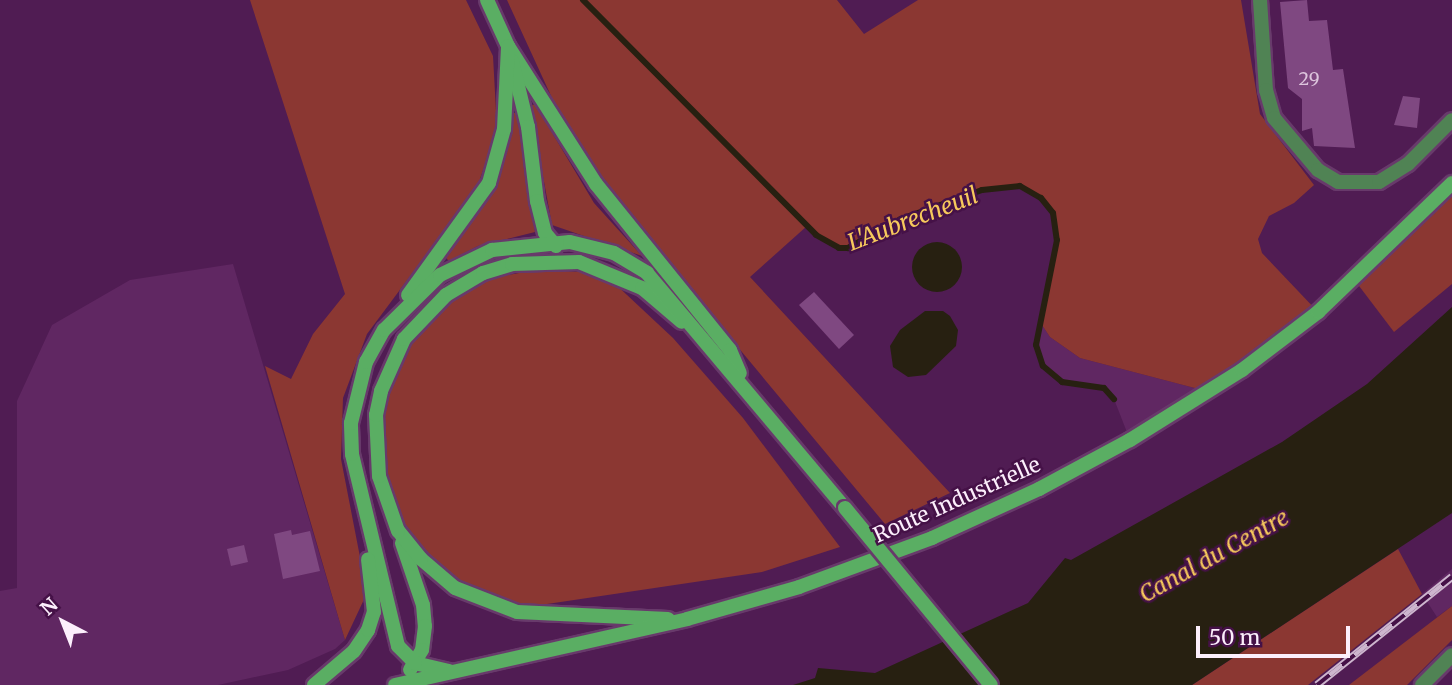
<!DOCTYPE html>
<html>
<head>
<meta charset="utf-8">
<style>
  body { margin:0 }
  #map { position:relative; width:1452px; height:685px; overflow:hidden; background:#501c53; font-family:Merriweather,serif }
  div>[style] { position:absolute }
  .built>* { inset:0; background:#602762 }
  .green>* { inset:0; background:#8b3732 }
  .water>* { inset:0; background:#272011 }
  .round { border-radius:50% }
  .stream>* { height:6px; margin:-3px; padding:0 3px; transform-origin:3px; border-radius:3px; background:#272011 }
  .building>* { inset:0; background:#7f4881 }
  .roads { filter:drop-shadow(2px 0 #683a6b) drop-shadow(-2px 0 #683a6b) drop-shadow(0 2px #683a6b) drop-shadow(0 -2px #683a6b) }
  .street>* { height:14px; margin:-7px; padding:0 7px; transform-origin:7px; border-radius:7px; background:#508354 }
  .secondary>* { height:14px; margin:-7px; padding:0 7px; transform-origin:7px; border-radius:7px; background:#5aae63 }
  .rail>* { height:8px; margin-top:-4px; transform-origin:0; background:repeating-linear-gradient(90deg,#451147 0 16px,#cdb6ce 0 32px); box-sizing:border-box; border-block:2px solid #cdb6ce }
  .bridges { filter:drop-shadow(2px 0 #683a6b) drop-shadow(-2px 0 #683a6b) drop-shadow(0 2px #683a6b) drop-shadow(0 -2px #683a6b) }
  .secondary-bridge>* { height:14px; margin:-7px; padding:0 7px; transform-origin:7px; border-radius:7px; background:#5aae63 }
  span { translate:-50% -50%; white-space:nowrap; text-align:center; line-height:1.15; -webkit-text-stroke:5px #451147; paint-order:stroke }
  .number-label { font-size:18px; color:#ddc5dd }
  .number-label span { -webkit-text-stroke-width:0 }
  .street-label { font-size:21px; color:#fceffc }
  .water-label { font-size:23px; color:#f7c95c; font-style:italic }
  .north { position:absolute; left:28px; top:587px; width:70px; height:70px; -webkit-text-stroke:5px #451147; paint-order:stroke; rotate:318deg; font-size:19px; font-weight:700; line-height:28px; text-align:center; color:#fceffc }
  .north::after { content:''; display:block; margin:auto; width:24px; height:32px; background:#fceffc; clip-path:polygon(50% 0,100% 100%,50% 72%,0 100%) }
  .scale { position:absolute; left:1196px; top:626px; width:154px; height:32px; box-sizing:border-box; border:4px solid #fceffc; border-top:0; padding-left:9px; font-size:21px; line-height:24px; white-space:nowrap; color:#fceffc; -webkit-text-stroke:5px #451147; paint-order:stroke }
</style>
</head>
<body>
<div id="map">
  <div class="built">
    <i style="clip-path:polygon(233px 264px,345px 640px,335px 649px,288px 670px,218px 685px,0 685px,0 591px,17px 588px,17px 401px,52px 325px,130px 280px)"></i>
    <i style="clip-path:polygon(1040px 322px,1050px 337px,1080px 358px,1210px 392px,1130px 440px,1114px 399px,1104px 388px,1062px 382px,1043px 366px,1036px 345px)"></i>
    <i style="clip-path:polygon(1452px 569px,1452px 606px,1437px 617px,1422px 594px)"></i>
  </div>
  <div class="green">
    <i style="clip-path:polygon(250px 0,466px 0,493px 56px,497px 129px,478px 185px,367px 334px,343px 398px,341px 459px,367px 593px,345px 640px,265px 366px,291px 379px,313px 334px,345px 294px)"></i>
    <i style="clip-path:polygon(507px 0,837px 0,864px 34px,918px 0,1241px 0,1260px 114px,1314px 185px,1294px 203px,1269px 216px,1258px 239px,1262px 253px,1318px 312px,1210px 392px,1080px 358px,1050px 337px,1040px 322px,1057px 240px,1053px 213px,1041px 198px,1020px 186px,982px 190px,946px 202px,901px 219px,848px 248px,839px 248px,807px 226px,750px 277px,950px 493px,885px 524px,622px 208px,558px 111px)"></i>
    <i style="clip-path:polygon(535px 104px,594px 203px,642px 256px,552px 225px,530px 106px)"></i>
    <i style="clip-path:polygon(513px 113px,518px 113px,535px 232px,478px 246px,449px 261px,445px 257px,494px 190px,509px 144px)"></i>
    <i style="clip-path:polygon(1452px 183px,1452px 284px,1394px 332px,1353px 278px)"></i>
    <i style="clip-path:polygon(536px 270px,585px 272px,611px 280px,673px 338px,743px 418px,840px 547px,762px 572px,527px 607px,471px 588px,430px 558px,406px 534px,387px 480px,383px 417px,388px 392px,409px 347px,441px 308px,465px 289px,491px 278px)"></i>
    <i style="clip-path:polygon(1398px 549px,1422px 594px,1308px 685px,1192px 685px)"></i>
    <i style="clip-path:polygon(1452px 606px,1452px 640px,1407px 685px,1349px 685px)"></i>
  </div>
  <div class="water">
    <i class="round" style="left:912px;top:242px;width:50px;height:50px"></i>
    <i style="clip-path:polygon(1452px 307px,1452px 513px,1192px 685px,793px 685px,815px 678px,818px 668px,875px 673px,1028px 603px,1065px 558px,1071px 560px,1282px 442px,1367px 384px)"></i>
    <i style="clip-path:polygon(925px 311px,943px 311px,950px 316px,958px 330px,956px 346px,926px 375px,908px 377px,893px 367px,890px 346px,900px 330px)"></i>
  </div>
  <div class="stream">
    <i style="left:583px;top:0;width:331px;rotate:45.2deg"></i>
    <i style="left:816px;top:235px;width:26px;rotate:29deg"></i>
    <i style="left:839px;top:248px;width:9px"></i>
    <i style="left:848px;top:248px;width:60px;rotate:-28.7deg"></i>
    <i style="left:901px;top:219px;width:86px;rotate:-19.7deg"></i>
    <i style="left:982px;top:190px;width:38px;rotate:-6deg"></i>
    <i style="left:1020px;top:186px;width:24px;rotate:30deg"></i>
    <i style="left:1041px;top:198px;width:19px;rotate:51deg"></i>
    <i style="left:1053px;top:213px;width:27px;rotate:82deg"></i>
    <i style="left:1057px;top:240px;width:107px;rotate:101.3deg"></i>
    <i style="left:1036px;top:345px;width:22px;rotate:72deg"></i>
    <i style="left:1043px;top:366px;width:25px;rotate:40deg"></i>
    <i style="left:1062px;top:382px;width:42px;rotate:8.1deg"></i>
    <i style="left:1104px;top:388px;width:15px;rotate:48deg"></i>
  </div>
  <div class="building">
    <i style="clip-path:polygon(1307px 0,1309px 21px,1327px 20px,1333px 70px,1343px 69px,1355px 148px,1314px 146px,1312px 128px,1302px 131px,1302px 99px,1288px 88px,1280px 2px)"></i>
    <i style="clip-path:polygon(1403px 96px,1420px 98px,1417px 128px,1394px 125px)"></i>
    <i style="clip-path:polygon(814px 292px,854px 335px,839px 349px,799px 305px)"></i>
    <i style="clip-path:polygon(291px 530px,292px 535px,310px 531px,320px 571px,283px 579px,274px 534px)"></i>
    <i style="clip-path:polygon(244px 545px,248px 562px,231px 566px,227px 549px)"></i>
  </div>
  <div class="roads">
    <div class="street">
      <i style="left:1260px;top:0;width:90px;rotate:86.2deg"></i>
      <i style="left:1266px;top:90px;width:29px;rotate:74deg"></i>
      <i style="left:1274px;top:118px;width:68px;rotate:49.8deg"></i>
      <i style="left:1318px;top:170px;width:23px;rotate:31deg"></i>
      <i style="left:1338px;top:182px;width:41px"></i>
      <i style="left:1379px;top:182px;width:34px;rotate:-32deg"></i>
      <i style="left:1408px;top:164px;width:62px;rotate:-45deg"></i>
      <i style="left:1422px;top:685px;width:42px;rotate:-45deg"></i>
    </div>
    <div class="secondary">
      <i style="left:487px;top:0;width:51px;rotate:65.5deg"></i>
      <i style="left:508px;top:46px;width:164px;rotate:57.5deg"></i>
      <i style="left:596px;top:184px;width:213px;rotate:51.1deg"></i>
      <i style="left:730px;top:350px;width:25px;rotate:67deg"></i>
      <i style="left:512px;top:61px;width:68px;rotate:76.4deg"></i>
      <i style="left:528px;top:127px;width:75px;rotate:83.1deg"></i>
      <i style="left:537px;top:201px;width:33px;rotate:76deg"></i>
      <i style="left:545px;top:233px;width:17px;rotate:50deg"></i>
      <i style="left:408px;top:295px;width:138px;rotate:-54.1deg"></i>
      <i style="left:489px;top:183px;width:56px;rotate:-74.5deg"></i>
      <i style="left:504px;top:129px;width:83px;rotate:-87.2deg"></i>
      <i style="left:402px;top:543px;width:65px;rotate:71.3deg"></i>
      <i style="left:423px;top:605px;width:21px;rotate:85deg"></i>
      <i style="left:425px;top:626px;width:24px;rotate:97deg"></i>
      <i style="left:422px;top:650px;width:23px;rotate:121deg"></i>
      <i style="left:668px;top:619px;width:151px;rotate:-177.3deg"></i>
      <i style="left:517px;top:612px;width:66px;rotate:-158.8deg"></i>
      <i style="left:455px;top:588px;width:45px;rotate:-139.5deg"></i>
      <i style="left:421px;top:559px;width:36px;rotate:-129deg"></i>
      <i style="left:398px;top:531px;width:58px;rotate:-109.1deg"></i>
      <i style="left:379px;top:476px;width:61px;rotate:-92.8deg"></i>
      <i style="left:376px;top:415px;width:25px;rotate:-78deg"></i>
      <i style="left:381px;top:391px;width:57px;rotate:-66.1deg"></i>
      <i style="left:404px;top:339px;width:61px;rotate:-46.3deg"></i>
      <i style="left:446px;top:295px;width:43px;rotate:-30.7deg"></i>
      <i style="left:483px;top:273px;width:30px;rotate:-17deg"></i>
      <i style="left:512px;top:264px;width:67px;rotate:-1.7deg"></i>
      <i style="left:579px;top:262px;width:68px;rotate:22.4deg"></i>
      <i style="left:642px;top:288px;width:52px;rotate:40.4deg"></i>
      <i style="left:449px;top:671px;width:35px;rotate:-167deg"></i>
      <i style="left:415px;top:663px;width:24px;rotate:-135deg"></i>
      <i style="left:398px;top:646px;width:197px;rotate:-103.5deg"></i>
      <i style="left:352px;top:454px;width:31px;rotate:-92deg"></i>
      <i style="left:351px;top:423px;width:63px;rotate:-76.2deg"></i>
      <i style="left:366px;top:362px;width:37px;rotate:-61deg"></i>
      <i style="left:384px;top:330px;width:78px;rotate:-44.5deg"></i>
      <i style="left:440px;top:275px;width:58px;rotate:-25.7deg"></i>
      <i style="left:492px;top:250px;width:78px;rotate:-5.9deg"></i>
      <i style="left:570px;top:242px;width:45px;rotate:14deg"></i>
      <i style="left:614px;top:253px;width:39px;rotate:31deg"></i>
      <i style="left:647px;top:273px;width:307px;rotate:49.9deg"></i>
      <i style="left:314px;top:685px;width:52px;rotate:-40.4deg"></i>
      <i style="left:354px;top:651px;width:25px;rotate:-56deg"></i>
      <i style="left:368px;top:630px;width:19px;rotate:-72deg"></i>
      <i style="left:374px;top:612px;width:53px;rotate:-96.5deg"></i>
      <i style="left:395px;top:685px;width:299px;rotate:-12.7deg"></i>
      <i style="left:687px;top:619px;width:116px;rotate:-15.9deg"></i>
      <i style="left:799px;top:587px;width:142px;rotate:-20.2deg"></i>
      <i style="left:932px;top:538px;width:118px;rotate:-24.6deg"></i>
      <i style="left:1039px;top:489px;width:103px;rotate:-28.3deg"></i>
      <i style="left:1130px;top:440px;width:132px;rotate:-32deg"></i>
      <i style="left:1242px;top:370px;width:96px;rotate:-37.3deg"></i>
      <i style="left:1318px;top:312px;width:186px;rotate:-43.9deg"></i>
    </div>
  </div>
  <div class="rail">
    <i style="left:1317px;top:685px;width:173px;rotate:-38.7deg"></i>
  </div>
  <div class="bridges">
    <div class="secondary-bridge">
      <i style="left:845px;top:508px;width:229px;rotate:50.5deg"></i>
    </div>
  </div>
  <div class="number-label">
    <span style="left:1309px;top:79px">29</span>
  </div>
  <div class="street-label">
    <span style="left:957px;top:500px;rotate:-24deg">Route Industrielle</span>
  </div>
  <div class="water-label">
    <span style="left:913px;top:219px;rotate:-21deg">L'Aubrecheuil</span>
    <span style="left:1214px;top:556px;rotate:-29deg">Canal du Centre</span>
  </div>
  <div class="north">N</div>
  <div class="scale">50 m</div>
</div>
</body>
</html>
